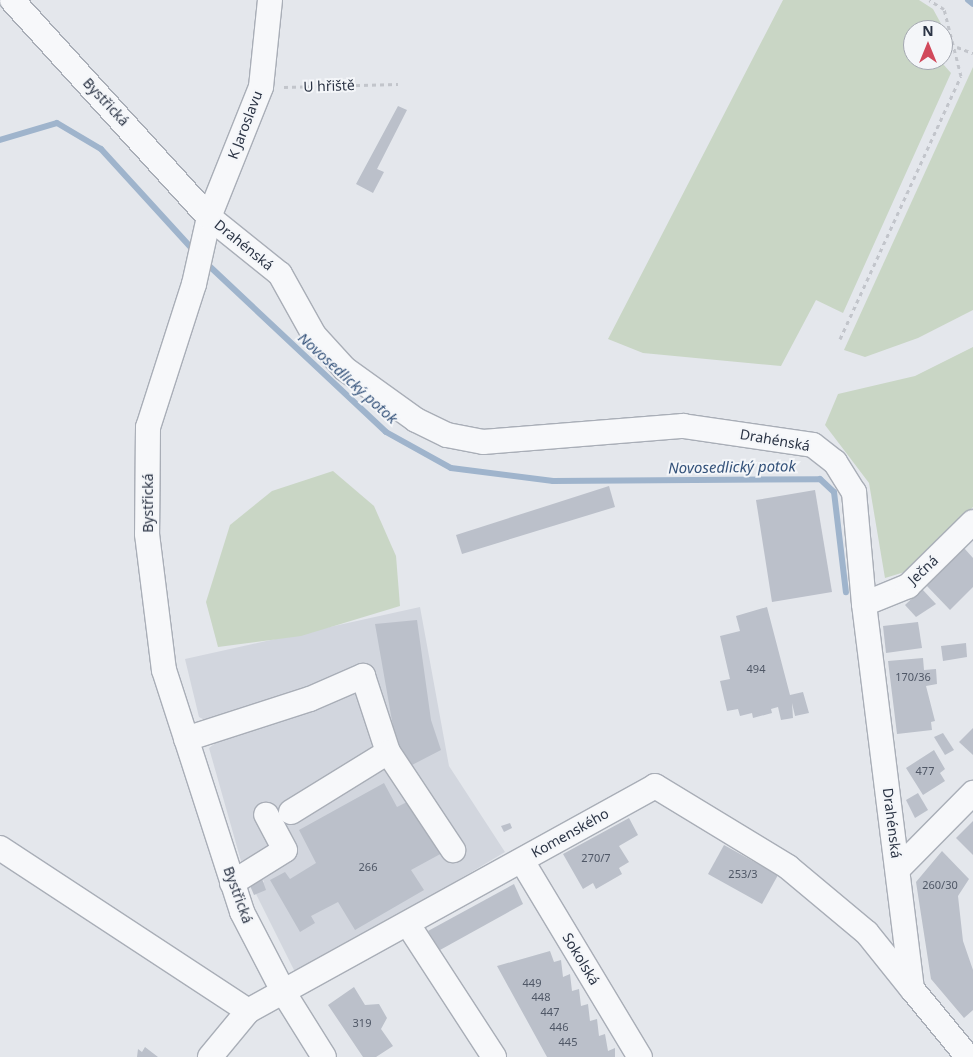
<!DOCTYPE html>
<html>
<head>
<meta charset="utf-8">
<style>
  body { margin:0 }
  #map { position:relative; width:973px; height:1057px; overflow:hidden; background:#e4e7ec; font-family:"Noto Sans",sans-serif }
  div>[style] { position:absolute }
  .built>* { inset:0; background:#d2d6de }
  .green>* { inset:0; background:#c9d6c5 }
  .stream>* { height:6px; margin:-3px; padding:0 3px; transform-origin:3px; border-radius:3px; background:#9fb4cc }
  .building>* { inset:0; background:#bbc0ca }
  .path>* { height:3px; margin-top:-1.5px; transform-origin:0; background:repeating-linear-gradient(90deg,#c2c5cb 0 4px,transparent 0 8px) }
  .roads { filter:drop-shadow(1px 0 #a9aeb7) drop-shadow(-1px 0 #a9aeb7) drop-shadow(0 1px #a9aeb7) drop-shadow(0 -1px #a9aeb7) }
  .minor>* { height:24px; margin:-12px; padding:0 12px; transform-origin:12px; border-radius:12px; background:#f7f8fa }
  span { translate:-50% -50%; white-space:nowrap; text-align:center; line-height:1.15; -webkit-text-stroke:4px #f4f6f9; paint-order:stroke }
  .number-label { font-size:11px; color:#4f5766 }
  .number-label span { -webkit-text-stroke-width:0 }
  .street-label { font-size:14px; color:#2b3445 }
  .water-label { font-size:15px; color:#34527a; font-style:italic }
  .north { position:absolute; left:903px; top:20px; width:50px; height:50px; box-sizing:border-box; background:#f4f6f9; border:1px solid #a4a8b1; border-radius:50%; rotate:0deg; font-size:14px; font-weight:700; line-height:20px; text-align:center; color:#2b3445 }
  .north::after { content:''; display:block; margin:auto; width:18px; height:22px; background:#d1495b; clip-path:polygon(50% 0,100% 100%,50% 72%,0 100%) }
</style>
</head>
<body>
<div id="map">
  <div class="built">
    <i style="clip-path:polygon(420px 607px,449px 766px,505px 852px,297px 976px,253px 888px,264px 882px,252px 857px,241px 861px,209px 748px,218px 741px,212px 724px,199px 717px,185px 659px)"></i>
  </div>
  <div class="green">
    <i style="clip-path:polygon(evenodd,783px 0,919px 0,933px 9px,945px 31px,943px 64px,951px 73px,843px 313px,816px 300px,781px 366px,643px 353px,608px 339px,783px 0,913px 30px,943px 30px,943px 60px,913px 60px,913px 30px)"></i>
    <i style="clip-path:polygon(973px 67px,973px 310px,918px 338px,865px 357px,844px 350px)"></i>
    <i style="clip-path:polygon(973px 347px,973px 507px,908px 571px,885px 578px,869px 483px,825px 425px,838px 394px,915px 376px)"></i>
    <i style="clip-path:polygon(333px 471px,374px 506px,396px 556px,400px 606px,301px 636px,218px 647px,206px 602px,230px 525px,272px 491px)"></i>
  </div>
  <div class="stream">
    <i style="left:968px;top:0;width:6px;rotate:39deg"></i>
    <i style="left:0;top:140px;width:59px;rotate:-16.6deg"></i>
    <i style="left:57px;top:123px;width:51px;rotate:30.6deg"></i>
    <i style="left:101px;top:149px;width:141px;rotate:47.6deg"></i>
    <i style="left:205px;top:262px;width:248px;rotate:43.2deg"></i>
    <i style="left:386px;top:432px;width:74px;rotate:29deg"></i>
    <i style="left:451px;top:468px;width:103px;rotate:7.3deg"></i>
    <i style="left:553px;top:481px;width:267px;rotate:-0.4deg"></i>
    <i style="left:820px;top:479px;width:19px;rotate:43deg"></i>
    <i style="left:834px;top:492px;width:101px;rotate:83.2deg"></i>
  </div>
  <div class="building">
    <i style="clip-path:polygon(398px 106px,407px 110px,377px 169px,384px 172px,373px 193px,356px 184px)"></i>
    <i style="clip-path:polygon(609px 486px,615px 507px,462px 554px,456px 535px)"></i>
    <i style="clip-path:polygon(815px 490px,832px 592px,772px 602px,756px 500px)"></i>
    <i style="clip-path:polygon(964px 548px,973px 558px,973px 587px,950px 610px,926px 585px)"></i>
    <i style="clip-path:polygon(922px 589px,936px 604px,916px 617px,905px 605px)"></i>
    <i style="clip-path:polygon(767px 607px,790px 695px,803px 692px,809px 713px,795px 716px,792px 703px,793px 718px,781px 720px,778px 707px,771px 709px,772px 713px,753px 718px,752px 713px,740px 716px,738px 709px,727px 711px,720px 681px,730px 679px,720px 636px,740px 631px,736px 616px)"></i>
    <i style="clip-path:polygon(417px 620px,431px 720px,441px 750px,410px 766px,395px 738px,375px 624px)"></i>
    <i style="clip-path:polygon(918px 622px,922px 648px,886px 653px,883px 626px)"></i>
    <i style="clip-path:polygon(966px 643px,967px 657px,943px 661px,941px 646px)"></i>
    <i style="clip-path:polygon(923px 658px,924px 670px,936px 669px,937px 684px,926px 686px,935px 721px,931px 722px,932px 730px,897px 734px,888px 661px)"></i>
    <i style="clip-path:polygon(973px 728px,973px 755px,959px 742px)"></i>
    <i style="clip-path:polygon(943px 733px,954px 750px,945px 755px,934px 737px)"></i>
    <i style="clip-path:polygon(934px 750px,945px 769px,940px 773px,945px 781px,923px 795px,906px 768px)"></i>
    <i style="clip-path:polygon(384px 783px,397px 807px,413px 799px,444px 852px,411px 870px,424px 890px,355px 930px,338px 902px,311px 916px,315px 923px,300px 932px,270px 880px,285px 872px,290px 879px,316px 863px,299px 830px)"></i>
    <i style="clip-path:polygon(918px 793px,928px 810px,915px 818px,906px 800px)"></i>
    <i style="clip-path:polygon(629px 818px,638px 835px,619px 846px,629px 862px,619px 868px,622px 874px,596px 889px,593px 883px,583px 889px,563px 854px)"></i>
    <i style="clip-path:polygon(973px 821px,973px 855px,956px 838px)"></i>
    <i style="clip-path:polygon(510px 823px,512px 828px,504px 832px,501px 826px)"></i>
    <i style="clip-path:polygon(724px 845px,778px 875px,762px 904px,708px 874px)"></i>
    <i style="clip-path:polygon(942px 851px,969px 879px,958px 896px,963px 941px,973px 970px,973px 1010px,964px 1018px,931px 979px,916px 882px)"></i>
    <i style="clip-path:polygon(261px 876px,266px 890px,254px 895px,248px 881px)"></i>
    <i style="clip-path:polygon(514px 884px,523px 904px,440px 950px,428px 931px)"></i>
    <i style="clip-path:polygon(550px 951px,554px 962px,561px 960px,563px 977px,570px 974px,572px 991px,579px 989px,581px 1006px,588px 1004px,590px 1021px,597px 1019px,599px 1036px,605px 1034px,608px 1051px,615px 1048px,615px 1057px,547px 1057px,497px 966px)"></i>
    <i style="clip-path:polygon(354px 987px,365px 1005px,379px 1004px,387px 1018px,381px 1029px,393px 1046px,376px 1057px,363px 1057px,328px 1005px)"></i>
    <i style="clip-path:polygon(145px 1047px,158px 1057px,137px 1057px,138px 1049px,142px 1052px)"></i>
  </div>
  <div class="path">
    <i style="left:957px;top:47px;width:17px;rotate:21deg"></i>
    <i style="left:284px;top:87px;width:114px;rotate:-1.5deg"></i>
    <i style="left:840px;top:339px;width:289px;rotate:-65.3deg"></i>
    <i style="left:961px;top:76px;width:69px;rotate:-104.2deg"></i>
    <i style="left:944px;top:9px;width:17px;rotate:-149deg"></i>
  </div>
  <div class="roads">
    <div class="minor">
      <i style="left:12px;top:0;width:293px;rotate:47.8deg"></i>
      <i style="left:209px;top:217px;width:69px;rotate:102.6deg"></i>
      <i style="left:194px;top:284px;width:150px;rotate:107.8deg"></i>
      <i style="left:148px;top:427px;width:107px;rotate:90.5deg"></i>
      <i style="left:147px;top:534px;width:137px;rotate:82.9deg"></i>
      <i style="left:164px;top:670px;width:254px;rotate:72.1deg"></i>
      <i style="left:242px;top:912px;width:91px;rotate:62.6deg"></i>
      <i style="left:284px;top:993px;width:75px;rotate:58deg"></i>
      <i style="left:270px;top:0;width:87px;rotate:95.9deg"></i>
      <i style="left:261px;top:87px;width:140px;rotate:111.8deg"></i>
      <i style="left:209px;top:217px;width:91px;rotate:38.8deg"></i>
      <i style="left:280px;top:274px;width:70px;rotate:60.9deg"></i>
      <i style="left:314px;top:335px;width:46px;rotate:47.6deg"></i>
      <i style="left:345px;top:369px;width:87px;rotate:35.7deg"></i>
      <i style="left:416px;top:420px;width:34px;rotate:26deg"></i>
      <i style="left:447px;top:435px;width:37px;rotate:11deg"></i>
      <i style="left:483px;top:442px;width:201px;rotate:-4.6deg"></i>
      <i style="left:683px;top:426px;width:131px;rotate:8.3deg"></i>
      <i style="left:813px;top:445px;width:28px;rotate:38deg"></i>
      <i style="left:835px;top:462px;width:36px;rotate:58deg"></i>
      <i style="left:854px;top:492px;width:112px;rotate:84.9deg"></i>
      <i style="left:864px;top:604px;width:388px;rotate:82.9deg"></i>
      <i style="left:912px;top:989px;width:88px;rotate:50.5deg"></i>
      <i style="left:864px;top:604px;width:48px;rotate:-22.2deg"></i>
      <i style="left:908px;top:586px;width:91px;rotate:-44.6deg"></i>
      <i style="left:186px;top:739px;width:130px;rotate:-17.9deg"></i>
      <i style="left:310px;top:699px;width:58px;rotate:-23.5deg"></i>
      <i style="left:363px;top:676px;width:80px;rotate:71.8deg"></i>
      <i style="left:388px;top:752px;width:118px;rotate:56.4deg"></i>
      <i style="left:291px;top:812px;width:114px;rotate:-31.7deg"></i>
      <i style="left:0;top:848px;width:297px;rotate:33.3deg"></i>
      <i style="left:522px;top:861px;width:229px;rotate:59deg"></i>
      <i style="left:898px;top:869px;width:107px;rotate:-45.4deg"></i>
      <i style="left:232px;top:883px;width:62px;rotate:-31.9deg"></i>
      <i style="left:285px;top:850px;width:40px;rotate:-118deg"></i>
      <i style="left:409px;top:926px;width:156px;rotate:57deg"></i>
      <i style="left:210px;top:1057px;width:60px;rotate:-50.4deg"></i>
      <i style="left:248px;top:1011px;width:465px;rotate:-28.9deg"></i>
      <i style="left:655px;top:786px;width:156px;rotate:31.3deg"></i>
      <i style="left:788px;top:867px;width:103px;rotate:39.9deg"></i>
      <i style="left:867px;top:933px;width:72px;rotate:51.2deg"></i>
    </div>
  </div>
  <div class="number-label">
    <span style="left:756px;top:669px">494</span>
    <span style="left:913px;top:677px">170/36</span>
    <span style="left:925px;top:771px">477</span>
    <span style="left:596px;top:858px">270/7</span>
    <span style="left:368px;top:867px">266</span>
    <span style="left:743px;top:874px">253/3</span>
    <span style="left:940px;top:885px">260/30</span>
    <span style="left:532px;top:983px">449</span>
    <span style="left:541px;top:997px">448</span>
    <span style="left:550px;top:1012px">447</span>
    <span style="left:362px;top:1023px">319</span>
    <span style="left:559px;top:1027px">446</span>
    <span style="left:568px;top:1042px">445</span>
  </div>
  <div class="street-label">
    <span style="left:329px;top:86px;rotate:-2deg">U hřiště</span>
    <span style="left:106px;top:102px;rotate:47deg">Bystřická</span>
    <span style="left:245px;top:125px;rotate:-69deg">K Jaroslavu</span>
    <span style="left:244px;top:245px;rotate:39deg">Drahénská</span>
    <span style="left:775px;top:440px;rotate:10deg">Drahénská</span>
    <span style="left:148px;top:503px;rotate:-90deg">Bystřická</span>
    <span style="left:923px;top:570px;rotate:-43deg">Ječná</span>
    <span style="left:892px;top:823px;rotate:83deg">Drahénská</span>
    <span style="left:570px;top:833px;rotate:-29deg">Komenského</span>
    <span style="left:238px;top:895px;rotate:70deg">Bystřická</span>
    <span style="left:581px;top:959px;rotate:59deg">Sokolská</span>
  </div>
  <div class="water-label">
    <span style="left:348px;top:378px;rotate:42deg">Novosedlický potok</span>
    <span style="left:732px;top:467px;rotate:-1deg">Novosedlický potok</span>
  </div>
  <div class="north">N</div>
</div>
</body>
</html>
